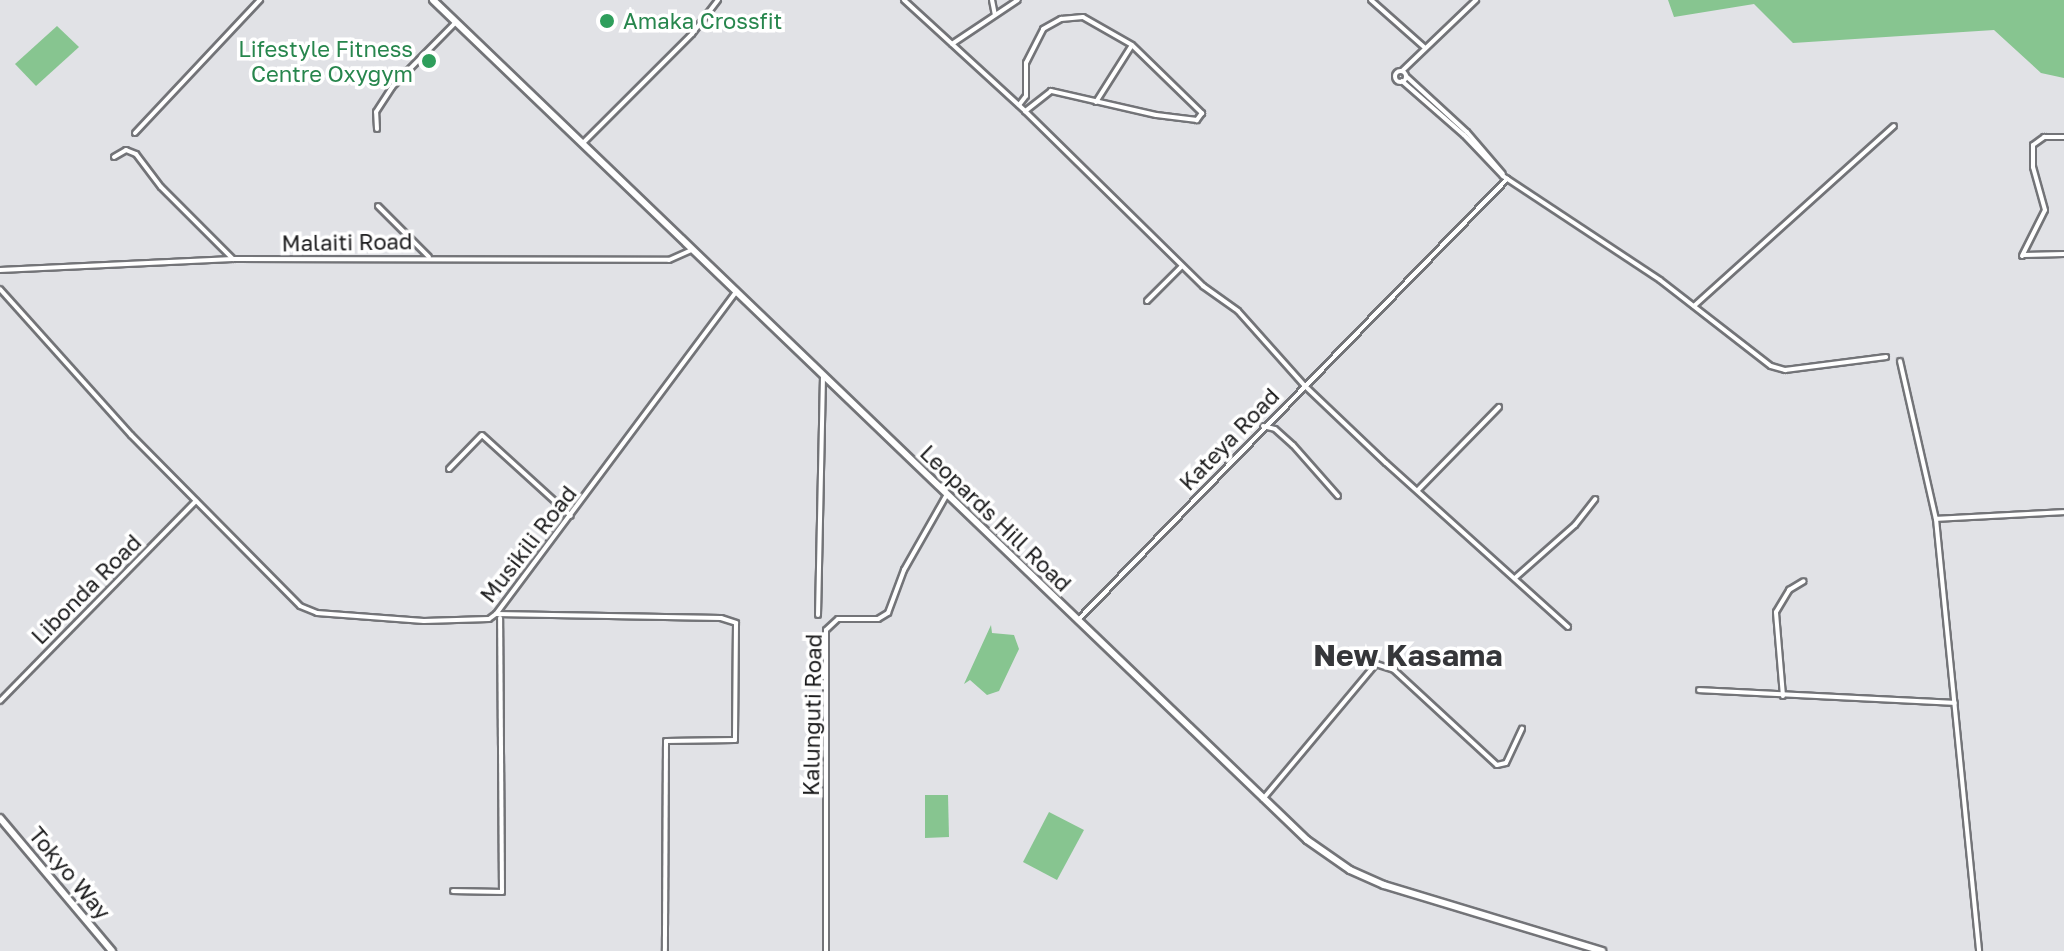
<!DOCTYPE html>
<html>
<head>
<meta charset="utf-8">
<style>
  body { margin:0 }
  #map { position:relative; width:2064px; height:951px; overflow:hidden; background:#e1e2e6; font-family:"Golos Text",sans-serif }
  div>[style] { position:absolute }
  .green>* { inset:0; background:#87c590 }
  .roads { filter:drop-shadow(2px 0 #737478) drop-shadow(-2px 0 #737478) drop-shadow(0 2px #737478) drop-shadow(0 -2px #737478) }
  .street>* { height:4px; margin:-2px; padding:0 2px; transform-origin:2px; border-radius:2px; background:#fff }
  .street>.ring { margin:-2px; padding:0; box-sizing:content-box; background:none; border:4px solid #fff; border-radius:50% }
  .secondary>* { height:6px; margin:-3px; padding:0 3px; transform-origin:3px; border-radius:3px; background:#fff }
  .dots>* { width:22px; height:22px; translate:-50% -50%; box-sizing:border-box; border:4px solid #fff; border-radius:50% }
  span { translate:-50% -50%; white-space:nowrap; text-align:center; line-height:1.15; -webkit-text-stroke:7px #fff; paint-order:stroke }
  .leisure-label { font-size:22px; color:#27864d }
  .left { translate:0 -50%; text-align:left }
  .right { translate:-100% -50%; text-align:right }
  .street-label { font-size:22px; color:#1a1a1b }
  .district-label { font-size:30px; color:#36373a; font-weight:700 }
</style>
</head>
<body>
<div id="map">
  <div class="green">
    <i style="clip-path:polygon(1668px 0,2064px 0,2064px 78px,2041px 73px,1994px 30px,1793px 43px,1754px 4px,1674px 17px)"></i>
    <i style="clip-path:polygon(57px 26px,79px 47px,36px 86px,15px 64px)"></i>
    <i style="clip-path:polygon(991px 625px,992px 633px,1014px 635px,1019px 649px,999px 691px,987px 695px,970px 680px,964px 684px)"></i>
    <i style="clip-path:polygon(925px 795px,948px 795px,949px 837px,925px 838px)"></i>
    <i style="clip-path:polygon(1049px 812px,1084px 830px,1057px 880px,1023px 862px)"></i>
  </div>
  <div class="roads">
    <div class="street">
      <i style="left:904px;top:0;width:164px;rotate:42.5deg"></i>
      <i style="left:1025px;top:111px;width:250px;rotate:44.5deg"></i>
      <i style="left:1203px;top:286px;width:43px;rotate:35.5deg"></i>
      <i style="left:1238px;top:311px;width:99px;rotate:48.3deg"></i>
      <i style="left:1304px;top:385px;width:113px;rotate:43.6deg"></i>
      <i style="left:1386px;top:463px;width:245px;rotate:42deg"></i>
      <i style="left:992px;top:0;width:15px;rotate:79deg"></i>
      <i style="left:1371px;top:0;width:72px;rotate:41.6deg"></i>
      <i style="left:952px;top:44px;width:79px;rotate:-33.7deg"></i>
      <i class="ring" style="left:1394.5px;top:70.5px;width:7px;height:7px"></i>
      <i style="left:1402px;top:71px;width:103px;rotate:-43.8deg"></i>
      <i style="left:1406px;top:76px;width:83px;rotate:42.6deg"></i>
      <i style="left:1467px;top:132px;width:55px;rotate:49.4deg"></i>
      <i style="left:1402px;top:81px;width:82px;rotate:41.1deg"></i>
      <i style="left:1464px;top:135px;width:57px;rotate:46.4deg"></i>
      <i style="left:1503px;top:176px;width:188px;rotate:33.5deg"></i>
      <i style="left:1660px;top:280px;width:140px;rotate:37.8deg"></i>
      <i style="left:1771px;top:366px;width:15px;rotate:16deg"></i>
      <i style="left:1785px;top:370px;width:102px;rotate:-7.3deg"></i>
      <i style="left:1096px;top:102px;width:67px;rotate:-57.7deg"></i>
      <i style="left:1019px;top:105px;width:11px;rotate:-52deg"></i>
      <i style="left:1026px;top:96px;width:33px;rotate:-90deg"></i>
      <i style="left:1026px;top:63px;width:38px;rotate:-63deg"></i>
      <i style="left:1043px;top:29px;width:21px;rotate:-29deg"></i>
      <i style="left:1061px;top:19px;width:22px;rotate:-5deg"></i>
      <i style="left:1083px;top:17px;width:56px;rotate:29.7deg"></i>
      <i style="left:1132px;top:45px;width:98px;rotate:44.2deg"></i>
      <i style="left:1202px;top:113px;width:9px;rotate:126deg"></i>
      <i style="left:1197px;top:120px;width:41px;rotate:-173deg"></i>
      <i style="left:1156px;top:115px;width:108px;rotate:-167.1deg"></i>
      <i style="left:1051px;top:91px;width:33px;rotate:142deg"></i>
      <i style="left:377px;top:129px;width:17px;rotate:-93deg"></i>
      <i style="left:376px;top:112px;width:30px;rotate:-57deg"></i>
      <i style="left:392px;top:87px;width:91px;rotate:-45.4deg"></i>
      <i style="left:135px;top:133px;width:183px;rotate:-46.8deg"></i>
      <i style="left:583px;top:143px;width:154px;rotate:-45deg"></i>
      <i style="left:692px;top:34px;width:43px;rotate:-52.6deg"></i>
      <i style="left:114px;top:157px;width:14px;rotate:-30deg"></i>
      <i style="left:126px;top:150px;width:11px;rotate:22deg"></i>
      <i style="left:136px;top:154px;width:41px;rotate:52.9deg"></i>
      <i style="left:161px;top:187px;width:102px;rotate:45deg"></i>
      <i style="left:378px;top:206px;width:72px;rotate:45deg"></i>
      <i style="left:2024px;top:255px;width:40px;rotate:-1.4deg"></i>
      <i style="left:2022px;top:256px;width:51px;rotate:-63.4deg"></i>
      <i style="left:2045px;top:210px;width:45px;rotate:-105.6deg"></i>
      <i style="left:2033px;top:167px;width:22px;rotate:-90deg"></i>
      <i style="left:2033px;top:145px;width:14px;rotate:-36deg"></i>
      <i style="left:2044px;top:137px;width:20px"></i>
      <i style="left:0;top:270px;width:233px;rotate:-2.7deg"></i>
      <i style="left:233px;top:259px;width:436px;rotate:0.1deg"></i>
      <i style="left:669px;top:260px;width:24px;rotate:-24deg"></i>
      <i style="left:0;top:289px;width:196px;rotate:48.1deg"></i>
      <i style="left:131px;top:435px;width:240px;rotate:45.3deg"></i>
      <i style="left:300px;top:606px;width:18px;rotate:22deg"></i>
      <i style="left:317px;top:613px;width:107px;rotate:4.3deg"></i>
      <i style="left:424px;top:621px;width:65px;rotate:-1.8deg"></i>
      <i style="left:489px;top:619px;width:9px;rotate:-36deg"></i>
      <i style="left:496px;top:614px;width:400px;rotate:-53.3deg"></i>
      <i style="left:1147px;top:301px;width:49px;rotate:-45deg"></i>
      <i style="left:1694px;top:306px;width:269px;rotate:-42deg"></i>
      <i style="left:1900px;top:361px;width:162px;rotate:77.2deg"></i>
      <i style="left:1936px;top:519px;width:434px;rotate:84.3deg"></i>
      <i style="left:1263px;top:426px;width:12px;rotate:14deg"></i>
      <i style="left:1275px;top:429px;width:24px;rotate:42deg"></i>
      <i style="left:1293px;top:445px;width:68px;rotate:48.6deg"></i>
      <i style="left:449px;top:469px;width:47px;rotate:-45.9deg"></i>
      <i style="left:482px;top:435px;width:120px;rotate:42.3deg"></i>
      <i style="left:1418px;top:490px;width:116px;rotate:-45.7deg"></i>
      <i style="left:1936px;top:519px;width:128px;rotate:-3.1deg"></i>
      <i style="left:1515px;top:578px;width:80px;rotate:-41.5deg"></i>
      <i style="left:1575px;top:525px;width:33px;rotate:-52deg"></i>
      <i style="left:496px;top:614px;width:225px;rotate:1deg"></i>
      <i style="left:721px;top:618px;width:16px;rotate:18deg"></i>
      <i style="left:736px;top:623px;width:117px;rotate:90.5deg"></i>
      <i style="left:735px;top:740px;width:69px;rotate:179.2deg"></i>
      <i style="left:666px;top:741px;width:210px;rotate:90.3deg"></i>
      <i style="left:818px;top:615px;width:238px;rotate:-88.8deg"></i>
      <i style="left:1079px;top:619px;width:614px;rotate:-45.79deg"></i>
      <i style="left:1699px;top:690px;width:256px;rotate:2.9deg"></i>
      <i style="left:1783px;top:696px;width:84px;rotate:-94.8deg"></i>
      <i style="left:1776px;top:612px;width:26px;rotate:-59deg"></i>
      <i style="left:1789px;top:590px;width:17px;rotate:-31deg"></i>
      <i style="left:0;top:701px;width:280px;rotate:-45.6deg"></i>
      <i style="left:1263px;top:799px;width:176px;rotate:-50.1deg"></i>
      <i style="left:1376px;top:664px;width:19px;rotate:18deg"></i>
      <i style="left:1394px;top:670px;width:140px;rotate:42.7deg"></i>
      <i style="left:1497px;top:765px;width:9px;rotate:-13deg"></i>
      <i style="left:1506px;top:763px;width:38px;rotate:-65deg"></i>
      <i style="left:453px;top:891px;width:49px;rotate:1.2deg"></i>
      <i style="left:502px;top:892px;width:274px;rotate:-90.4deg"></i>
      <i style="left:826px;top:951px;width:321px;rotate:-90deg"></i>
      <i style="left:826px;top:630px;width:16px;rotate:-43deg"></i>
      <i style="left:838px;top:619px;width:40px"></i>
      <i style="left:878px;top:619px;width:12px;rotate:-31deg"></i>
      <i style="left:888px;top:613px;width:46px;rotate:-69.6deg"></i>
      <i style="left:904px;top:570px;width:85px;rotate:-60.4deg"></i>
    </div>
    <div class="secondary">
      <i style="left:433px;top:0;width:1212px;rotate:43.86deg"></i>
      <i style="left:1307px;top:840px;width:52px;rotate:34.9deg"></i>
      <i style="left:1350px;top:870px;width:37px;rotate:24deg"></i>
      <i style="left:1384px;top:885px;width:228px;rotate:16.8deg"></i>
      <i style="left:0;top:818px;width:174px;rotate:49.9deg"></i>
    </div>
  </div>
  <div class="dots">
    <i style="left:607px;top:21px;background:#2e9e5b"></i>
    <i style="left:429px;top:61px;background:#2e9e5b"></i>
  </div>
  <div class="leisure-label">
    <span class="left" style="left:623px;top:21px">Amaka Crossfit</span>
    <span class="right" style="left:413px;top:61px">Lifestyle Fitness<br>Centre Oxygym</span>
  </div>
  <div class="street-label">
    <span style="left:347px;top:242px;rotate:-1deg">Malaiti Road</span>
    <span style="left:1229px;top:439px;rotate:-46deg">Kateya Road</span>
    <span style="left:996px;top:518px;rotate:44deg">Leopards Hill Road</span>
    <span style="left:528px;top:544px;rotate:-52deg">Musikili Road</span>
    <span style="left:86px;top:589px;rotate:-45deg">Libonda Road</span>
    <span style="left:812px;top:715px;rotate:-89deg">Kalunguti Road</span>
    <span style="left:70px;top:873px;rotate:50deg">Tokyo Way</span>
  </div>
  <div class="district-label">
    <span style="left:1408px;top:655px">New Kasama</span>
  </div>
</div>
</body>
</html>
